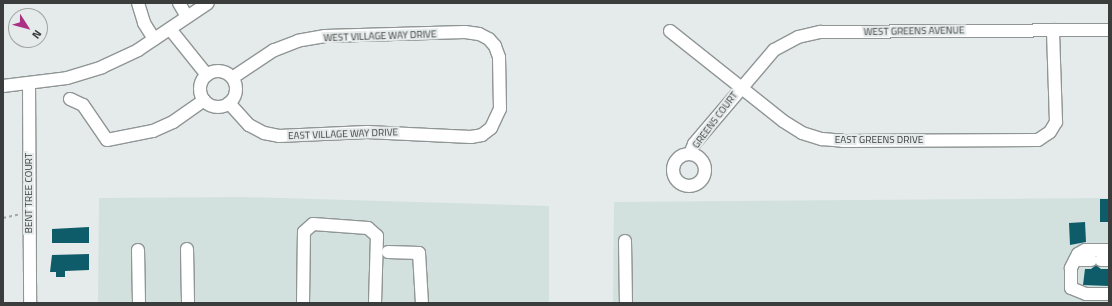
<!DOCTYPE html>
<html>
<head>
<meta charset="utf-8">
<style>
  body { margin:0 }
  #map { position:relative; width:1112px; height:306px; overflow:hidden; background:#e5ebea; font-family:"Titillium Web",sans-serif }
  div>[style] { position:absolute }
  .built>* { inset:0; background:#d2e1de }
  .building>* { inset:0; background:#0e5b6a }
  .path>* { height:1.5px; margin-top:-0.75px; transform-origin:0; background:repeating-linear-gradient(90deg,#a3a8a7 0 3px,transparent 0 6px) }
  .roads { filter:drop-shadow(1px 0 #909695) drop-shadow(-1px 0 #909695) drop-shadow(0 1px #909695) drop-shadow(0 -1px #909695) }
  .minor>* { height:12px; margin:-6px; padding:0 6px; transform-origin:6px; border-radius:6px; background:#fff }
  .minor>.ring { margin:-6px; padding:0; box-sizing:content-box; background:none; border:12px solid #fff; border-radius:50% }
  span { translate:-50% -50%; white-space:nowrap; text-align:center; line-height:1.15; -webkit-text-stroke:4px #e5ebea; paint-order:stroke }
  .street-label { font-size:10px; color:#3a3d3c }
  .frame { position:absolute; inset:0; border:4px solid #3a3d3c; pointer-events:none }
  .north { position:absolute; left:8px; top:8px; width:40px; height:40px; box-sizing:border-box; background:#e5ebea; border:1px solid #a1a5a4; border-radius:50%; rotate:126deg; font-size:11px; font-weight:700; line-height:16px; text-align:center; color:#3a3d3c }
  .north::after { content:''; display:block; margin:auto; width:14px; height:18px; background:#ab3185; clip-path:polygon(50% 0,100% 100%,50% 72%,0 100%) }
</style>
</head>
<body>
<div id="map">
  <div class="built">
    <i style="clip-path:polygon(243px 197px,549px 206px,549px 303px,98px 303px,99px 198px)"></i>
    <i style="clip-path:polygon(1109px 198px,1109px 303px,613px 303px,614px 202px)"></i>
  </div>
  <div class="building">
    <i style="clip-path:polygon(1100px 199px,1109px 199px,1109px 222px,1100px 222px)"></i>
    <i style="clip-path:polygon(1085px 222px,1086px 242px,1070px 245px,1069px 223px)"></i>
    <i style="clip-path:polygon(89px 227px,89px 243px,52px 243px,52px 229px)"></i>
    <i style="clip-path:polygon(89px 254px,89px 270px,65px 271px,65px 277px,56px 277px,56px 272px,50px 272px,52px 255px)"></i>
    <i style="clip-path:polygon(1096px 265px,1101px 269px,1109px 269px,1109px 286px,1083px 285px,1085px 269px,1091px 269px)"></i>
  </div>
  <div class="path">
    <i style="left:3px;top:218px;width:17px;rotate:-13deg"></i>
  </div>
  <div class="roads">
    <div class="minor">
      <i style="left:138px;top:3px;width:21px;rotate:73deg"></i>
      <i style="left:144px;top:23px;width:19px;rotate:58deg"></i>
      <i style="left:179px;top:3px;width:16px;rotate:60deg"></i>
      <i style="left:170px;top:29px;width:59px;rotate:51.2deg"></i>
      <i style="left:670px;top:31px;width:144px;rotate:38.5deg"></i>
      <i style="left:783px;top:121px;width:22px;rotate:32deg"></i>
      <i style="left:802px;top:133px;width:21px;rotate:17deg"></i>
      <i style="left:822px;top:139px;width:21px;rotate:5deg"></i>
      <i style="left:843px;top:141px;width:195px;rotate:-0.3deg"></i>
      <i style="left:1038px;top:140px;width:14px;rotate:-34deg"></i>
      <i style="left:1050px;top:132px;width:12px;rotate:-59deg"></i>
      <i style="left:1056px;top:122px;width:92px;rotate:-91.9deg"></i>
      <i class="ring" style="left:200px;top:71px;width:24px;height:24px"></i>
      <i style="left:29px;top:83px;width:220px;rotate:89.7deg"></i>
      <i style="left:3px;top:86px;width:64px;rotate:-7.1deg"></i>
      <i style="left:67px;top:78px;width:37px;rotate:-17deg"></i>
      <i style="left:102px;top:67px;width:40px;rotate:-25deg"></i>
      <i style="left:138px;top:50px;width:84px;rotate:-33.9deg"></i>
      <i style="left:70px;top:99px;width:14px;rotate:25deg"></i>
      <i style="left:83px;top:105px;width:42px;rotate:55.6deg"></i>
      <i style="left:107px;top:140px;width:47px;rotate:-11.1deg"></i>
      <i style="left:153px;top:131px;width:22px;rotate:-24deg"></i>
      <i style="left:173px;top:122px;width:38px;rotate:-35deg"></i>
      <i style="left:229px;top:103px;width:30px;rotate:48deg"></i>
      <i style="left:249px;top:125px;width:17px;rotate:28deg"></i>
      <i style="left:264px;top:133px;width:15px;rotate:11deg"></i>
      <i style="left:279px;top:136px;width:88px;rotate:-2.6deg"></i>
      <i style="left:367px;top:132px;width:104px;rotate:2.8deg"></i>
      <i style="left:471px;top:137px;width:11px;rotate:-10deg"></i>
      <i style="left:482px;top:135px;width:11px;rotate:-38deg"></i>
      <i style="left:491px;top:128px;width:21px;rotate:-65deg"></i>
      <i style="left:500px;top:109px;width:52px;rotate:-91.1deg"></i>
      <i style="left:499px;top:57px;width:12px;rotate:-110deg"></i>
      <i style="left:495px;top:46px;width:9px;rotate:-131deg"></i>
      <i style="left:489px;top:39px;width:11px;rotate:-153deg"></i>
      <i style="left:479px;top:34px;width:14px;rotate:-172deg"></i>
      <i style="left:465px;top:32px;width:140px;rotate:178.4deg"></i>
      <i style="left:325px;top:36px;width:27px;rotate:170deg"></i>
      <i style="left:298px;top:41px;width:26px;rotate:159deg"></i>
      <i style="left:274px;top:50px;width:50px;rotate:146.3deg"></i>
      <i class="ring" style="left:673px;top:154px;width:20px;height:20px"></i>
      <i style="left:690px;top:154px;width:11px;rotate:-68deg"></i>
      <i style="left:694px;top:144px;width:123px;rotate:-49.6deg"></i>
      <i style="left:774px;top:50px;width:27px;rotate:-28deg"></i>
      <i style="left:798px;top:37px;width:23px;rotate:-13deg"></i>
      <i style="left:820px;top:32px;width:289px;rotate:-0.4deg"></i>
      <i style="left:625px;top:241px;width:62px;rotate:89.1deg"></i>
      <i style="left:187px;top:249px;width:54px;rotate:88.9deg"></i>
      <i style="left:138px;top:250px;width:53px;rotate:88.9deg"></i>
      <i style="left:1109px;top:250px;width:24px;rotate:180deg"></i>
      <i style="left:1085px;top:250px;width:8px;rotate:150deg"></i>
      <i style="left:1078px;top:254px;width:16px;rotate:117deg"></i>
      <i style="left:1071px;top:268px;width:20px;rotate:90deg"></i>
      <i style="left:1071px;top:288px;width:16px;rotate:22deg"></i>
      <i style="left:1086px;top:294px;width:23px"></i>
      <i style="left:388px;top:252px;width:31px;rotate:2deg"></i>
      <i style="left:419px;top:253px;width:50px;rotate:86.6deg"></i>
      <i style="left:1075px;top:260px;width:16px"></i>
      <i style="left:1101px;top:260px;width:8px"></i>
      <i style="left:303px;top:303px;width:71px;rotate:-89.2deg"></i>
      <i style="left:304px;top:232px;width:12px;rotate:-42deg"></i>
      <i style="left:313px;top:224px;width:55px;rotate:4.2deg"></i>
      <i style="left:368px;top:228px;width:12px;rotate:42deg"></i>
      <i style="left:377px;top:236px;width:67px;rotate:91.7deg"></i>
    </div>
  </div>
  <div class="street-label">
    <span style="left:914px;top:31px;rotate:-1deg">WEST GREENS AVENUE</span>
    <span style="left:380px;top:36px;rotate:-2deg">WEST VILLAGE WAY DRIVE</span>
    <span style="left:715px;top:120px;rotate:-53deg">GREENS COURT</span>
    <span style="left:343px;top:134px;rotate:-2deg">EAST VILLAGE WAY DRIVE</span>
    <span style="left:879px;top:140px">EAST GREENS DRIVE</span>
    <span style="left:29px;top:193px;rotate:-90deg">BENT TREE COURT</span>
  </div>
  <div class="frame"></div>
  <div class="north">N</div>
</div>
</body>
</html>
